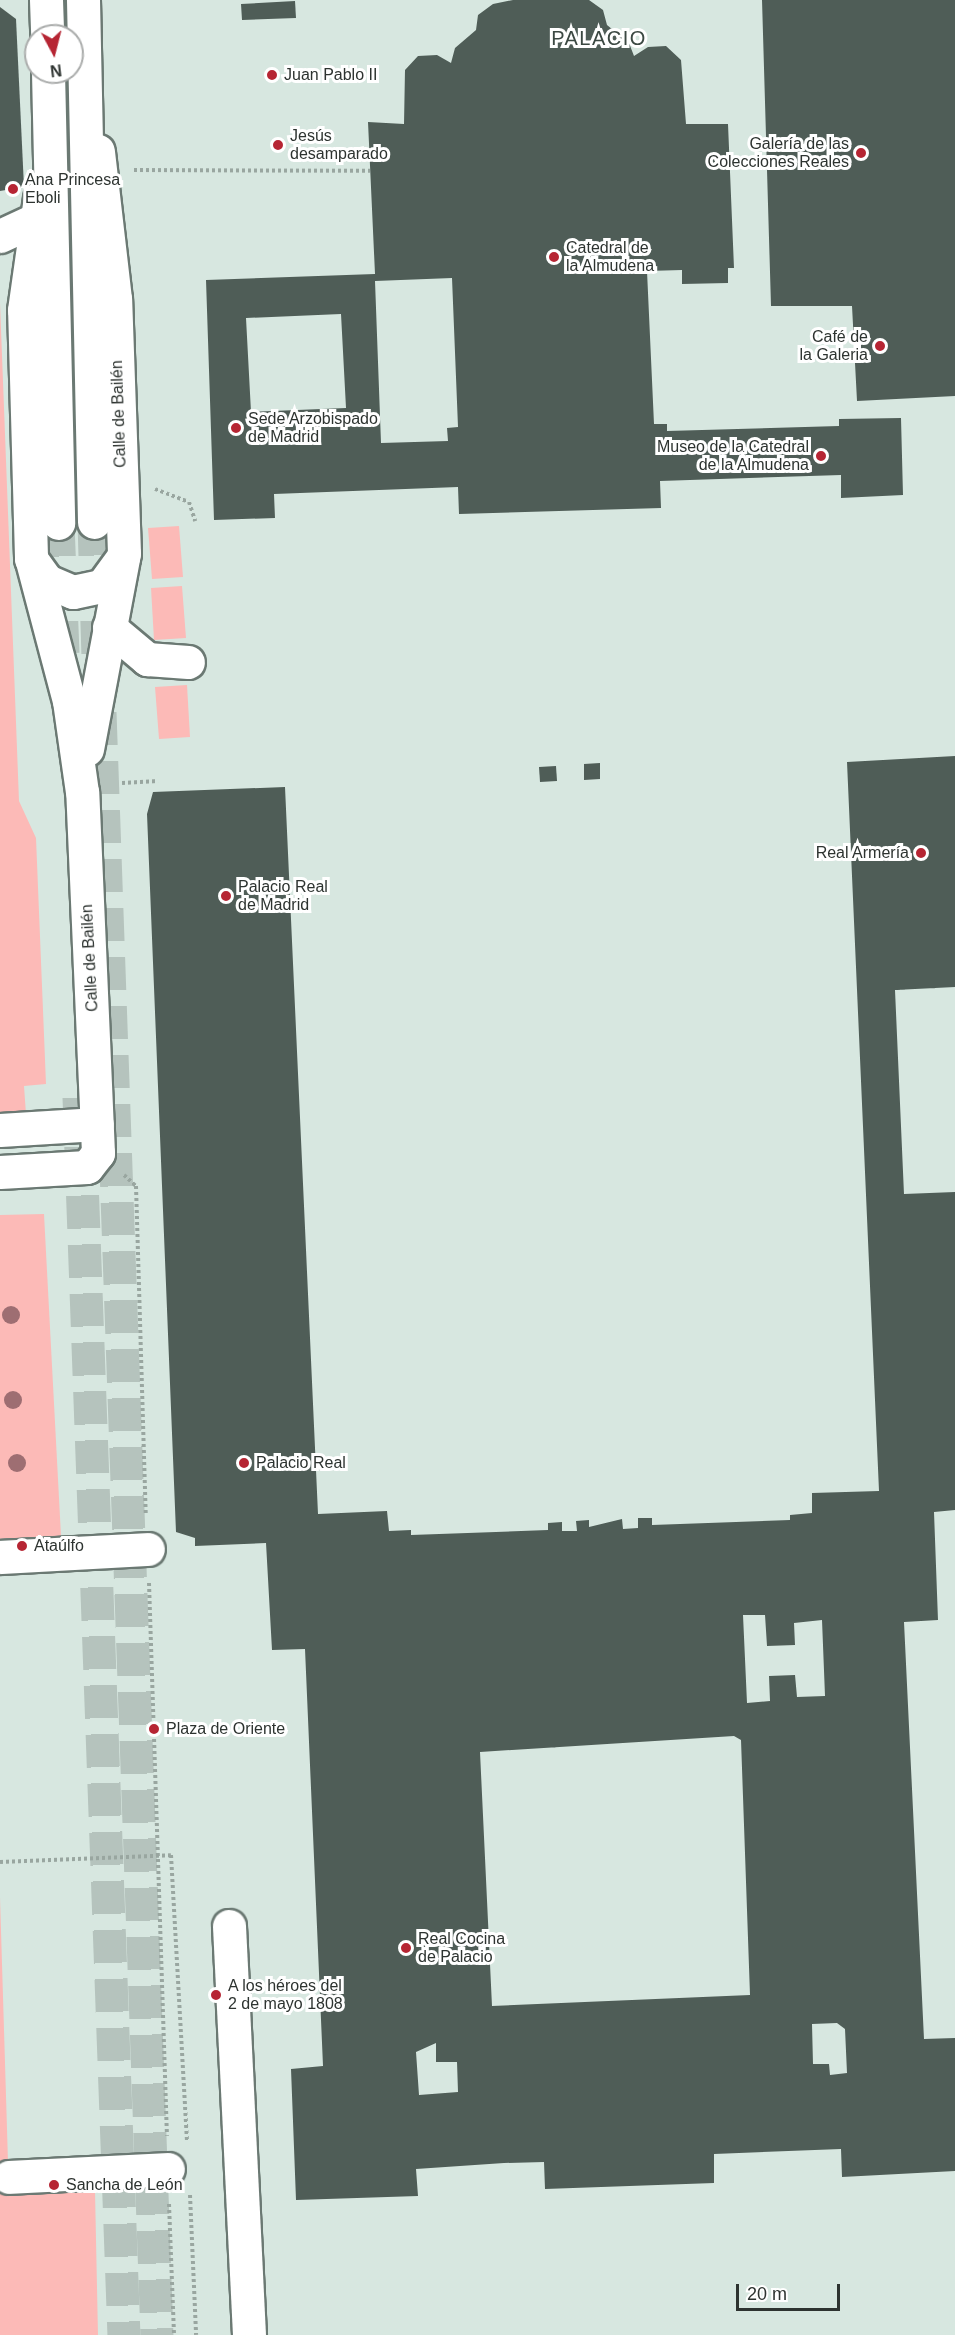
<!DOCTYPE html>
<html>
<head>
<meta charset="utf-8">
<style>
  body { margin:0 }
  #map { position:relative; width:955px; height:2335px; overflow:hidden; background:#d7e7e0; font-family:Arial,sans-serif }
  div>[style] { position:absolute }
  .green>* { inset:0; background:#fcbab7 }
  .building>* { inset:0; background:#4f5d57 }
  .major-tunnel>* { height:33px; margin-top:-16.5px; transform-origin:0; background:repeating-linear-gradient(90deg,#b5c3bd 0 33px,transparent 0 49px) }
  .path>* { height:4px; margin-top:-2px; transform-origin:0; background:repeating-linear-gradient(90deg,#99a6a0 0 3px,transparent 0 6px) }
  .roads { filter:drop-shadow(2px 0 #6b7973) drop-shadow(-2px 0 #6b7973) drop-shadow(0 2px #6b7973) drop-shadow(0 -2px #6b7973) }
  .minor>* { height:33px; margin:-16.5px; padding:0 16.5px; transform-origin:16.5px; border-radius:16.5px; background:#fff }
  .major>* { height:33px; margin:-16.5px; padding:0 16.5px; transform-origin:16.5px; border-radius:16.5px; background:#fff }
  .trees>* { width:18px; height:18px; margin:-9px; border-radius:50%; background:#9e6e72 }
  .dots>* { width:16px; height:16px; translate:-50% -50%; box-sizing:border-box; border:3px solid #fff; border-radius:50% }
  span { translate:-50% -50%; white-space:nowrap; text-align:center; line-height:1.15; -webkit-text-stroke:6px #fff; paint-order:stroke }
  .poi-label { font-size:16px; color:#2d3330 }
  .left { translate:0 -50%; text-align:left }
  .right { translate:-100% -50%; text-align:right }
  .street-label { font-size:16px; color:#2d3330 }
  .quarter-label { font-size:20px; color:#3b4842; letter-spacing:1.5px }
  .north { position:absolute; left:24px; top:24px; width:60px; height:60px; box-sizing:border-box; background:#fff; border:2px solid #abadac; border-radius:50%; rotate:173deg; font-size:16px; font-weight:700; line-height:24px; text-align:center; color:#2d3330 }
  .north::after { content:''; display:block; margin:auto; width:21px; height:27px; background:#b62533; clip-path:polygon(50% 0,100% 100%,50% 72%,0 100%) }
  .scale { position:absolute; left:736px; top:2284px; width:104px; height:27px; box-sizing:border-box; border:3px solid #2d3330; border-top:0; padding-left:8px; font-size:18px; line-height:21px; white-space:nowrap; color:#2d3330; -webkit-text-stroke:4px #fff; paint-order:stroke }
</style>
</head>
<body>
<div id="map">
  <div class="green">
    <i style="clip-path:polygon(0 303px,19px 801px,36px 838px,46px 1084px,24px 1086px,26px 1114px,0 1115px)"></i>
    <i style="clip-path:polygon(179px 526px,183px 577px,152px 579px,148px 528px)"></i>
    <i style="clip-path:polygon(182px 586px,186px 638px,154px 640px,151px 588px)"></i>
    <i style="clip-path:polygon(187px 685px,190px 737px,159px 739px,155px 687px)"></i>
    <i style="clip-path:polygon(44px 1214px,61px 1536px,0 1539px,0 1215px)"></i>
    <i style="clip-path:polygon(0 1897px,9px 2195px,95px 2191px,98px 2335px,0 2335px)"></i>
  </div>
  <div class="building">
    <i style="clip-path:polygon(evenodd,513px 0,589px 0,603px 10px,607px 25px,629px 43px,634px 56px,648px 47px,666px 46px,681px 60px,686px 124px,728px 124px,734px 268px,728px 268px,728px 283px,682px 284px,682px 270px,647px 271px,654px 424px,667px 424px,667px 431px,839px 426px,839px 419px,901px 418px,903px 495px,841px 498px,841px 475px,660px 481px,661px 508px,459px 514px,458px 487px,274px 494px,275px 518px,214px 520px,206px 280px,375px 274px,368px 122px,404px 124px,405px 70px,418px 56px,437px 55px,451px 63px,455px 48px,476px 30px,478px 15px,493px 4px,513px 0,452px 278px,458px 427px,447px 428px,448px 441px,381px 443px,375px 281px,452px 278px,513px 0,341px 314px,346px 408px,251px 412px,246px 318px,341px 314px)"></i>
    <i style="clip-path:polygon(762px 0,955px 0,955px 396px,857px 401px,852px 306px,771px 306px)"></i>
    <i style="clip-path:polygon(295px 1px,296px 18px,242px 20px,241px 4px)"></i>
    <i style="clip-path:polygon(0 7px,16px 19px,24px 187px,0 191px)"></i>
    <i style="clip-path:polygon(evenodd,955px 756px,955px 987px,895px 990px,904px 1194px,955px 1192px,955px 1510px,934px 1512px,938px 1620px,904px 1622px,924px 2039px,955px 2038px,955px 2171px,842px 2177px,841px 2149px,714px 2154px,714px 2183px,545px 2189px,544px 2162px,504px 2163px,416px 2169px,418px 2196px,296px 2200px,291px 2069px,323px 2066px,305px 1649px,272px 1650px,266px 1543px,195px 1546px,195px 1538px,176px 1532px,147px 814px,153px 792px,285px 787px,318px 1514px,387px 1511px,389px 1531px,411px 1530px,411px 1535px,548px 1530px,548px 1523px,562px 1522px,562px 1531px,577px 1531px,576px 1521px,589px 1520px,589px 1527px,622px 1519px,623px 1529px,638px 1528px,638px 1518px,652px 1518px,652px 1525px,790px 1520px,790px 1515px,812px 1513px,812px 1493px,879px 1491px,847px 762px,955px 756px,743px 1615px,765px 1615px,767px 1646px,795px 1645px,794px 1623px,822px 1620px,825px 1696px,797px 1697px,795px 1675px,769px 1676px,770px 1701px,747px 1703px,743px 1615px,955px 756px,734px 1736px,741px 1740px,750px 1995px,492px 2006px,480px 1752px,734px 1736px,955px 756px,837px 2023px,845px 2029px,847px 2073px,830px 2075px,829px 2064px,813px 2064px,812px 2024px,837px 2023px,955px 756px,436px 2043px,436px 2062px,457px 2062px,458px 2092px,419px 2095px,416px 2052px,436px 2043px)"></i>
    <i style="clip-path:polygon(600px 763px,600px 779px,584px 780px,584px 764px)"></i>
    <i style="clip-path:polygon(556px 766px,557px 781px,540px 782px,539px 767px)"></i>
  </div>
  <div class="major-tunnel">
    <i style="left:94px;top:522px;width:132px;rotate:88.3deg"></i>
    <i style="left:58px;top:523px;width:130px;rotate:87.8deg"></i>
    <i style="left:100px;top:712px;width:1624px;rotate:87.99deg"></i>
    <i style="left:79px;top:1097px;width:1239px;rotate:87.92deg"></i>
  </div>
  <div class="path">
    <i style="left:134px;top:170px;width:236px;rotate:0.2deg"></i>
    <i style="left:155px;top:489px;width:36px;rotate:21deg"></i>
    <i style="left:189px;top:502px;width:20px;rotate:72deg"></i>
    <i style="left:122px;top:783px;width:36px;rotate:-3deg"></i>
    <i style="left:124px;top:1175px;width:16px;rotate:43deg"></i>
    <i style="left:136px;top:1186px;width:330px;rotate:88.3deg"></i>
    <i style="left:149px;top:1583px;width:553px;rotate:88.14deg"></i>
    <i style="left:0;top:1862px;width:171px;rotate:-2.3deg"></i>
    <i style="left:171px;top:1855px;width:287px;rotate:86.8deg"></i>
    <i style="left:190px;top:2195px;width:140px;rotate:87.5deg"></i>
    <i style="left:169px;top:2204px;width:131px;rotate:87.8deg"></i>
  </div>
  <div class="roads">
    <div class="minor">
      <i style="left:0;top:236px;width:43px;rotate:-24.8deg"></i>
      <i style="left:31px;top:559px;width:27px;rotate:54deg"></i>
      <i style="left:47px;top:581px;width:28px;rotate:23deg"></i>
      <i style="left:73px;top:592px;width:30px;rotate:-12deg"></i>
      <i style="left:102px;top:586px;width:36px;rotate:-54deg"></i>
      <i style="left:109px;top:627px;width:50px;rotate:40.1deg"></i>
      <i style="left:147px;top:659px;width:41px;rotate:4.2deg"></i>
      <i style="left:87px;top:749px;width:199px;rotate:-79.3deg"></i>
      <i style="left:124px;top:553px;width:254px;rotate:-92deg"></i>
      <i style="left:115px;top:299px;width:149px;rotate:-96.6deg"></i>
      <i style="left:0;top:1130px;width:97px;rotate:-3.5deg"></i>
      <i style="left:0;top:1172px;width:87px;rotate:-3.3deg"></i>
      <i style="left:87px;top:1167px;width:18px;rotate:-52deg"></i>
      <i style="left:98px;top:1153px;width:361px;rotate:-92.5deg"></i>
      <i style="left:82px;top:792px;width:92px;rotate:-98.1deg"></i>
      <i style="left:69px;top:701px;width:149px;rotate:-104.8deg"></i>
      <i style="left:31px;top:557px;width:247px;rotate:-91.6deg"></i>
      <i style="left:24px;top:310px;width:114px;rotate:-81.9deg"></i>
      <i style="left:0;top:1557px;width:148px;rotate:-3.1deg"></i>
      <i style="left:229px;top:1926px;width:409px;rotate:87.2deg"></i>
      <i style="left:9px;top:2177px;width:159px;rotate:-2.9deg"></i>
    </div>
    <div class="major">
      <i style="left:46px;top:0;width:36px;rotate:88deg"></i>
      <i style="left:83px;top:0;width:522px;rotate:88.79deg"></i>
      <i style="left:48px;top:72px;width:451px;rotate:88.7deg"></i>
    </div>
  </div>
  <div class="trees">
    <i style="left:11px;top:1315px"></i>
    <i style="left:13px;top:1400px"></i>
    <i style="left:17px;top:1463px"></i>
  </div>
  <div class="dots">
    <i style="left:272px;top:75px;background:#b62533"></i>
    <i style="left:278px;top:145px;background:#b62533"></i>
    <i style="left:861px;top:153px;background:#b62533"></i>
    <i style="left:13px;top:189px;background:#b62533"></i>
    <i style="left:554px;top:257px;background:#b62533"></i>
    <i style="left:880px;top:346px;background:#b62533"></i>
    <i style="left:236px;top:428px;background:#b62533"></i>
    <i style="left:821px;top:456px;background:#b62533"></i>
    <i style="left:921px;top:853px;background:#b62533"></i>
    <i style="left:226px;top:896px;background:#b62533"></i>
    <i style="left:244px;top:1463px;background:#b62533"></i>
    <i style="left:22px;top:1546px;background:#b62533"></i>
    <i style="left:154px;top:1729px;background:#b62533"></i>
    <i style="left:406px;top:1948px;background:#b62533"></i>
    <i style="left:216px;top:1995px;background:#b62533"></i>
    <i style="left:54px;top:2185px;background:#b62533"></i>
  </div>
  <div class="poi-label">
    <span class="left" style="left:284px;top:75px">Juan Pablo II</span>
    <span class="left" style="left:290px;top:145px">Jesús<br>desamparado</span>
    <span class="right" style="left:849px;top:153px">Galería de las<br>Colecciones Reales</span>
    <span class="left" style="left:25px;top:189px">Ana Princesa<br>Eboli</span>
    <span class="left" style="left:566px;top:257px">Catedral de<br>la Almudena</span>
    <span class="right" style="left:868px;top:346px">Café de<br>la Galeria</span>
    <span class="left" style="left:248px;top:428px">Sede Arzobispado<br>de Madrid</span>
    <span class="right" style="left:809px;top:456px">Museo de la Catedral<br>de la Almudena</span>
    <span class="right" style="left:909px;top:853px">Real Armería</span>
    <span class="left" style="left:238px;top:896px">Palacio Real<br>de Madrid</span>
    <span class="left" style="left:256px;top:1463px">Palacio Real</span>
    <span class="left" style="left:34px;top:1546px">Ataúlfo</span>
    <span class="left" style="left:166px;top:1729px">Plaza de Oriente</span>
    <span class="left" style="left:418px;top:1948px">Real Cocina<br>de Palacio</span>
    <span class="left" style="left:228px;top:1995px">A los héroes del<br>2 de mayo 1808</span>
    <span class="left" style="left:66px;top:2185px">Sancha de León</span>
  </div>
  <div class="street-label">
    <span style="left:119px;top:414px;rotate:-92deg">Calle de Bailén</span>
    <span style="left:90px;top:958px;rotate:-93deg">Calle de Bailén</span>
  </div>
  <div class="quarter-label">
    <span style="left:599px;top:38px">PALACIO</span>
  </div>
  <div class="north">N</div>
  <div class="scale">20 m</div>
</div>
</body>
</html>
